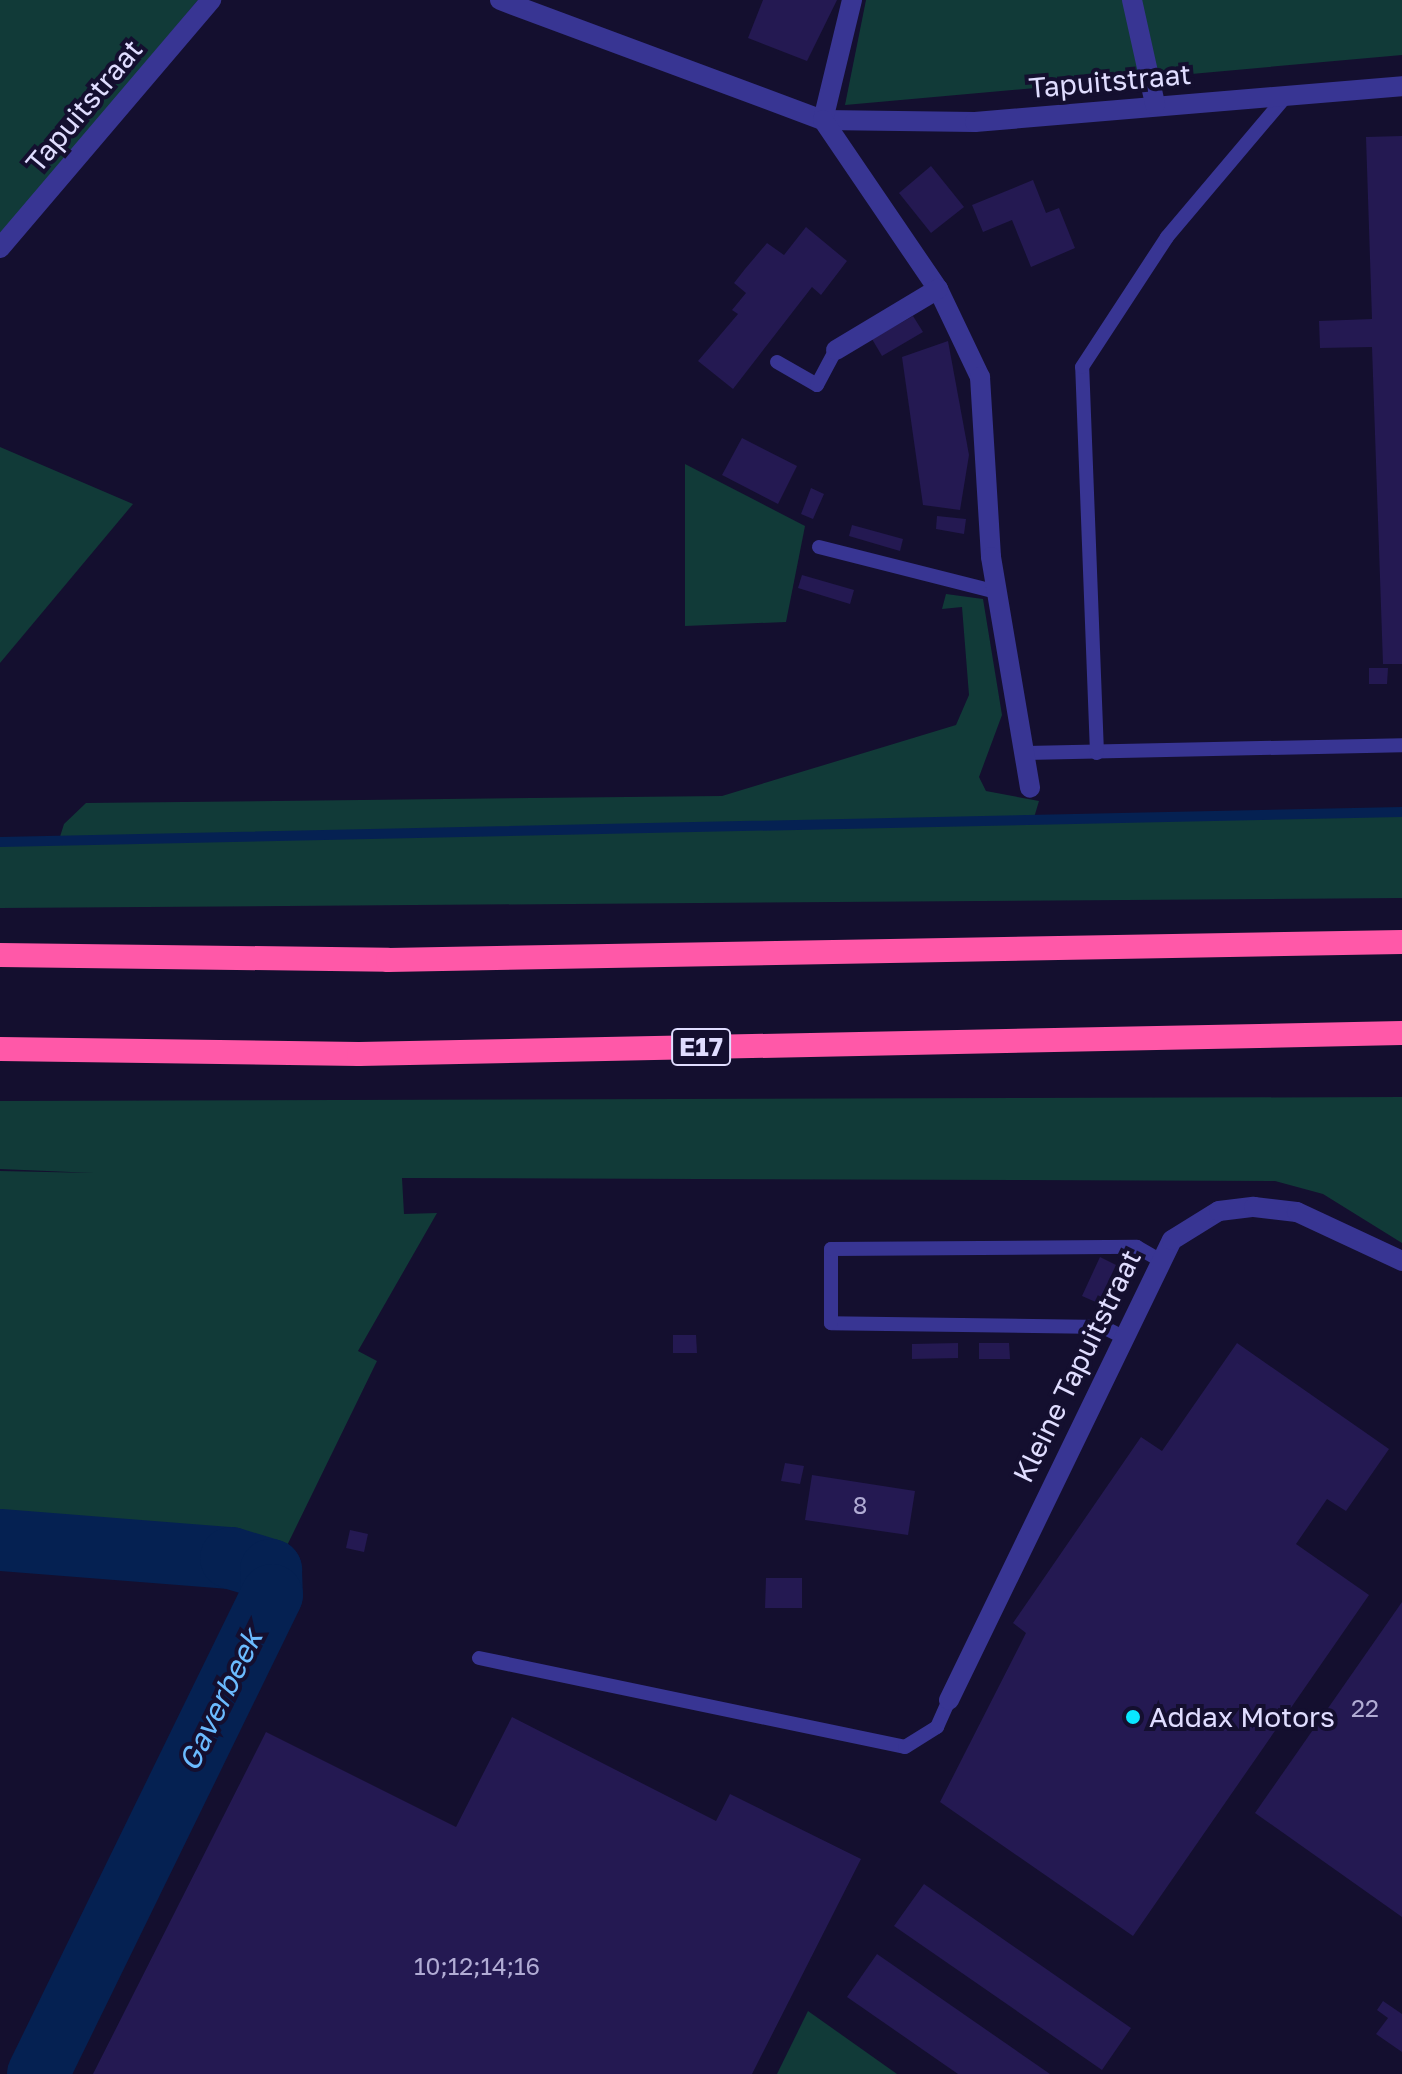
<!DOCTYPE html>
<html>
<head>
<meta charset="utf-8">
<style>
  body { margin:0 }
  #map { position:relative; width:1402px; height:2074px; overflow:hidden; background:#140f2f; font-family:"Golos Text",sans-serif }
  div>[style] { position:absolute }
  .green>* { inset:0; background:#113a38 }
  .stream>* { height:10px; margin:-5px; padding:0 5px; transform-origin:5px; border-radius:5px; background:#052152 }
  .river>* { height:62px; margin:-31px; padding:0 31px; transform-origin:31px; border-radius:31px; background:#052152 }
  .building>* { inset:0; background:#241952 }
  .lane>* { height:14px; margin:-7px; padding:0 7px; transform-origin:7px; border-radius:7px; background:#383593 }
  .street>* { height:20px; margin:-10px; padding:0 10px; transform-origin:10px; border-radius:10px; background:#383593 }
  .highway>* { height:24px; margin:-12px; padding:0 12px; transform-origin:12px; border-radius:12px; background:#ff58a8 }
  .dots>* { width:22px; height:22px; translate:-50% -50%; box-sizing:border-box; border:4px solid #140f2f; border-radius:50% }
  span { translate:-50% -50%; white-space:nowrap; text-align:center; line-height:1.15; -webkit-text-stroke:8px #140f2f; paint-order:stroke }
  .number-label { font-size:24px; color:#b1acd4 }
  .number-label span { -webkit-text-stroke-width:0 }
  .shield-label span { padding:2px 6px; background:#140f2f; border:2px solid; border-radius:6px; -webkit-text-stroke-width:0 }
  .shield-label { font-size:26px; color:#e0ddff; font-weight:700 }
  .street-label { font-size:28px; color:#e0ddff }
  .poi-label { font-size:28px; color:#e0ddff }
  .left { translate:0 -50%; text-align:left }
  .water-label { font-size:30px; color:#6bbbff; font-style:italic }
</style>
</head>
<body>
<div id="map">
  <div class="green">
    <i style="clip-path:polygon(0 0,198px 0,0 237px)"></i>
    <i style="clip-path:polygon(866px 0,1402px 0,1402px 55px,845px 105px)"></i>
    <i style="clip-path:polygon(0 447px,133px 504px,0 663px)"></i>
    <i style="clip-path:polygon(685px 464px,805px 526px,786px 622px,685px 626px)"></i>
    <i style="clip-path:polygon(946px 594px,983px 599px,1002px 715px,979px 777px,986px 791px,1039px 801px,1033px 821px,1402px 812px,1402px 898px,0 908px,0 842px,58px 843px,64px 824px,86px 803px,722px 796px,956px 725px,969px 695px,962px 607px,942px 609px)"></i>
    <i style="clip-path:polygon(1402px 1097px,1402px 1243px,1323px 1194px,1275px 1181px,402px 1178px,404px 1214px,437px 1213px,358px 1351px,377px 1361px,277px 1566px,210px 1541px,0 1530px,0 1171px,94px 1173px,0 1169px,0 1101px)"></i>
    <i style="clip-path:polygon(808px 2011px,897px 2074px,777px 2074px)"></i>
  </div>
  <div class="stream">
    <i style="left:0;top:842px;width:1402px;rotate:-1.23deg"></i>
  </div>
  <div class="river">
    <i style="left:0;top:1540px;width:232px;rotate:4.5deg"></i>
    <i style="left:231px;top:1558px;width:42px;rotate:16.7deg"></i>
    <i style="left:271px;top:1570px;width:25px;rotate:88deg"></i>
    <i style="left:272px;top:1595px;width:533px;rotate:116.04deg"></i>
  </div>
  <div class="building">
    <i style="clip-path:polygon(763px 0,837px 0,807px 61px,748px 38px)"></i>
    <i style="clip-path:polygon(1402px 136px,1402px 664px,1383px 664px,1372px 347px,1320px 348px,1319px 321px,1372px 319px,1366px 137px)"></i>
    <i style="clip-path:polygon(931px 166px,964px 207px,931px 233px,899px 193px)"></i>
    <i style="clip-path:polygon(1033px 180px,1046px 213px,1059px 208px,1075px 248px,1031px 267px,1012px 220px,983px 232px,972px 205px)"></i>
    <i style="clip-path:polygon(806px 227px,847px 261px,821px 295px,812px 287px,733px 389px,698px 361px,738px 314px,732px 310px,746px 293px,734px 283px,745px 269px,767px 243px,784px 255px)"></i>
    <i style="clip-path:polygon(913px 316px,923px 332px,882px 356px,872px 339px)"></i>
    <i style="clip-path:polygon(948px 341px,969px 455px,960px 510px,923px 505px,902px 357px)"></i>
    <i style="clip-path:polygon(742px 438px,797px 466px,778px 504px,722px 475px)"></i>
    <i style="clip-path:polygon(811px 488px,824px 494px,813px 519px,801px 514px)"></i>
    <i style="clip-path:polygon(937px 516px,966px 519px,964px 534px,936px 529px)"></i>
    <i style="clip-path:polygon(852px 525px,903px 539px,900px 551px,849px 536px)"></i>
    <i style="clip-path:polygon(802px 575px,854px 590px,850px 604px,798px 588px)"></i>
    <i style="clip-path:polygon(1369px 668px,1388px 668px,1387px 684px,1369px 684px)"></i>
    <i style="clip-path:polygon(1100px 1257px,1116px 1265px,1098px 1303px,1082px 1296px)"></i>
    <i style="clip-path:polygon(673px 1335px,696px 1335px,697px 1353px,673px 1353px)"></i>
    <i style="clip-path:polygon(958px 1343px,958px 1358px,912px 1359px,912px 1344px)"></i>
    <i style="clip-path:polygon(979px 1343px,1009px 1343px,1010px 1359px,979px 1359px)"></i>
    <i style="clip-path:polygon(1237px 1343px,1389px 1449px,1346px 1511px,1327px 1499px,1296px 1544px,1369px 1595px,1133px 1936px,940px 1802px,1026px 1633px,1013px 1623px,1141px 1437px,1162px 1451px)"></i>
    <i style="clip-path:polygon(785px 1463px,804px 1466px,800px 1484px,781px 1481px)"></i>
    <i style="clip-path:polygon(812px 1475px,915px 1491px,908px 1535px,805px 1520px)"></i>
    <i style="clip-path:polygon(350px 1530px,368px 1534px,364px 1552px,346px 1548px)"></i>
    <i style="clip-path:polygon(766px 1578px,802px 1578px,802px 1608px,765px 1608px)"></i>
    <i style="clip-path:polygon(1402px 1602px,1402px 1917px,1255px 1813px)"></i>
    <i style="clip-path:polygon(512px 1717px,716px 1821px,730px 1794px,861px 1859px,752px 2074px,93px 2074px,266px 1732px,456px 1827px)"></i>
    <i style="clip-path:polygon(924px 1884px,1131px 2028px,1102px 2070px,894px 1926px)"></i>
    <i style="clip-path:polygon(877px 1954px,1050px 2074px,958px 2074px,847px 1997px)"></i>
    <i style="clip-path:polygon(1383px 2001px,1402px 2014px,1402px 2052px,1376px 2034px,1388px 2018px,1377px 2010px)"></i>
  </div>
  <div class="lane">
    <i style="left:777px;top:362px;width:46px;rotate:29.9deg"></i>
    <i style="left:817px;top:385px;width:40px;rotate:-62deg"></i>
    <i style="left:819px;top:547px;width:184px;rotate:14.2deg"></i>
    <i style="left:1026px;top:753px;width:376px;rotate:-1.2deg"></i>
    <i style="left:1097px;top:753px;width:386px;rotate:-92.2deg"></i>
    <i style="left:1082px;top:367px;width:155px;rotate:-56.8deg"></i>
    <i style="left:1167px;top:237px;width:185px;rotate:-49.8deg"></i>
    <i style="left:1121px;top:1336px;width:20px;rotate:-153deg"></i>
    <i style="left:1103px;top:1327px;width:272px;rotate:-179.2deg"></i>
    <i style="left:831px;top:1323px;width:74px;rotate:-90deg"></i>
    <i style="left:831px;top:1249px;width:306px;rotate:-0.4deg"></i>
    <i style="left:1137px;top:1247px;width:24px;rotate:30deg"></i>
    <i style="left:479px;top:1658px;width:435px;rotate:11.8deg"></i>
    <i style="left:905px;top:1747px;width:38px;rotate:-32deg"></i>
    <i style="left:937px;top:1727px;width:30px;rotate:-66deg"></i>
  </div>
  <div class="street">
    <i style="left:500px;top:0;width:345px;rotate:20.4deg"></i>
    <i style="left:823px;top:120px;width:152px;rotate:0.8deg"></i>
    <i style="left:975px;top:122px;width:429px;rotate:-4.8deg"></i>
    <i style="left:852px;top:0;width:123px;rotate:103.6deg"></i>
    <i style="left:823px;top:120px;width:204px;rotate:55.8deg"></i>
    <i style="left:938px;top:289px;width:98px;rotate:64.5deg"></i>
    <i style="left:980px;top:377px;width:180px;rotate:86.5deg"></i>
    <i style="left:991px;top:557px;width:234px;rotate:80.4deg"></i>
    <i style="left:1132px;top:0;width:107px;rotate:77.5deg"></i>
    <i style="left:0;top:248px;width:326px;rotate:-49.6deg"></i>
    <i style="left:836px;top:350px;width:119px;rotate:-30.9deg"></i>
    <i style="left:949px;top:1700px;width:511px;rotate:-64.14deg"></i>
    <i style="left:1172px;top:1240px;width:55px;rotate:-31.7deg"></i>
    <i style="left:1219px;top:1211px;width:35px;rotate:-7deg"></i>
    <i style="left:1254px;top:1207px;width:43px;rotate:6.6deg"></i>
    <i style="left:1297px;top:1212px;width:116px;rotate:25deg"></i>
  </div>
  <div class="highway">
    <i style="left:0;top:955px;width:388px;rotate:0.7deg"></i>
    <i style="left:388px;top:960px;width:1014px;rotate:-1.02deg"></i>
    <i style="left:0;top:1049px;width:359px;rotate:0.8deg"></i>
    <i style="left:359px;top:1054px;width:1043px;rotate:-1.15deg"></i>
  </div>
  <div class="dots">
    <i style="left:1133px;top:1717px;background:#09e7ff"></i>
  </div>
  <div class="number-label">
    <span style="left:860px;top:1505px">8</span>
    <span style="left:1365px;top:1708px">22</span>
    <span style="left:477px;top:1966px">10;12;14;16</span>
  </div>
  <div class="shield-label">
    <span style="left:701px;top:1047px">E17</span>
  </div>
  <div class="street-label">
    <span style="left:1110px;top:81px;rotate:-5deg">Tapuitstraat</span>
    <span style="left:84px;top:106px;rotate:-50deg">Tapuitstraat</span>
    <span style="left:1077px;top:1366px;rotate:-64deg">Kleine Tapuitstraat</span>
  </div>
  <div class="poi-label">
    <span class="left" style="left:1149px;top:1717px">Addax Motors</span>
  </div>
  <div class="water-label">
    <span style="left:220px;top:1700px;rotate:-64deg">Gaverbeek</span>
  </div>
</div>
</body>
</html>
